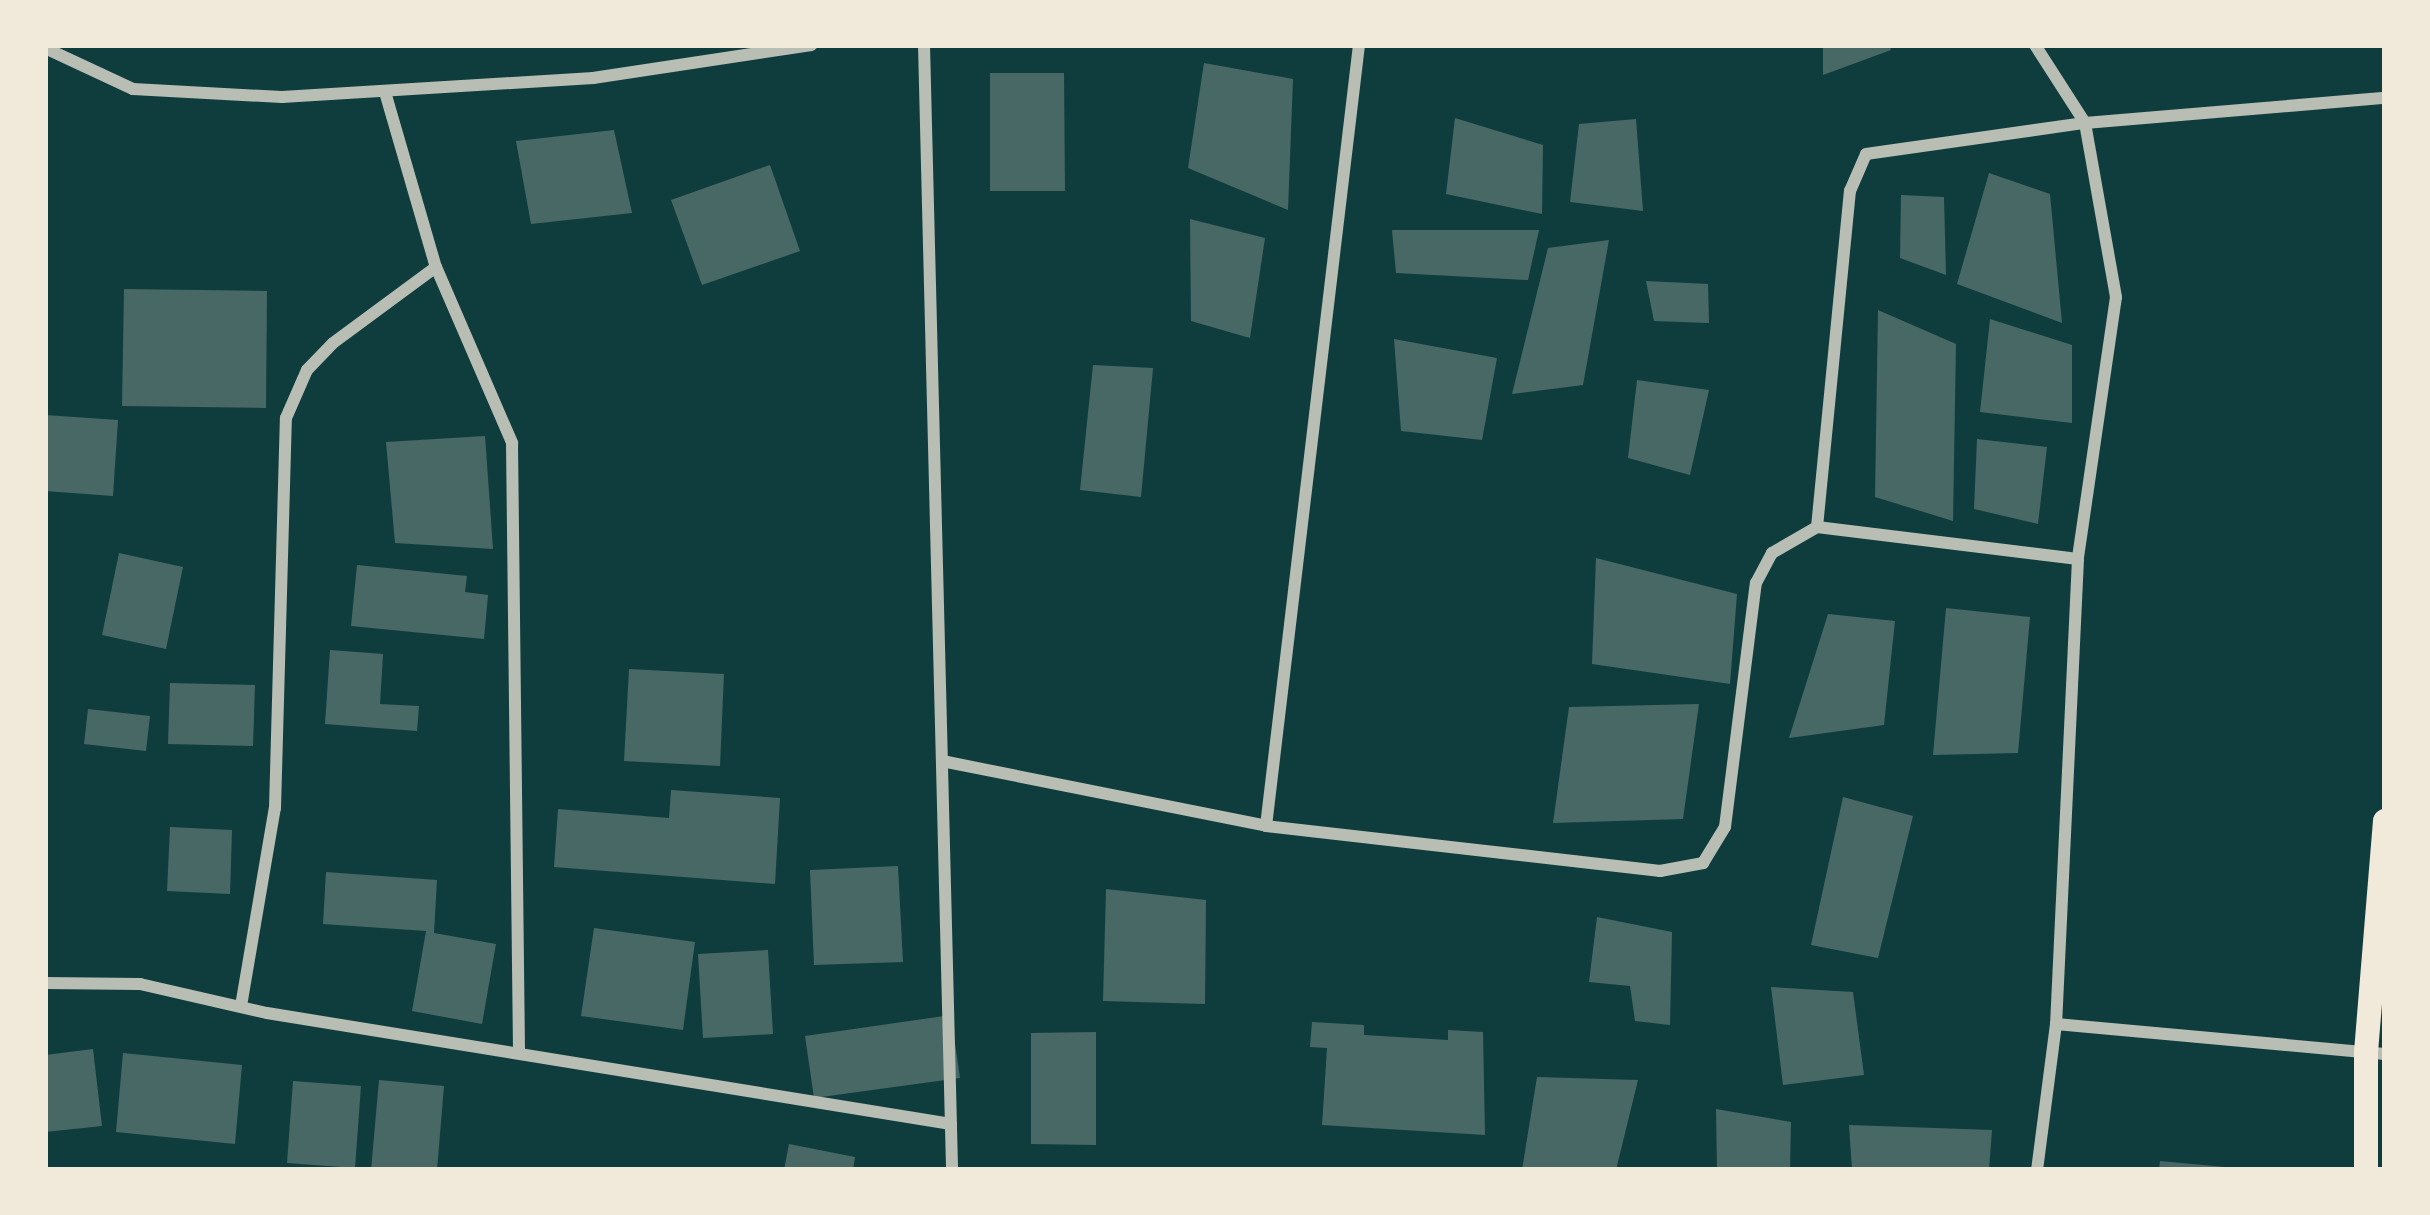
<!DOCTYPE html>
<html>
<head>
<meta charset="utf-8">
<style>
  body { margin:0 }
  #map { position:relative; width:2430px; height:1215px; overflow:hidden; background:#0f3d3e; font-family:"Source Sans 3",sans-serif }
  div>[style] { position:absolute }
  .building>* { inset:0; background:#486865 }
  .minor>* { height:12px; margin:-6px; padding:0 6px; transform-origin:6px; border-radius:6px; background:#b8beb3 }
  .secondary>* { height:24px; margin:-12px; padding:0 12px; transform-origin:12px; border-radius:12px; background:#f1e9da }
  span { translate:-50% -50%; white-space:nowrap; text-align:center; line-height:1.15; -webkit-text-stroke:9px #f1e9da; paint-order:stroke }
  .frame { position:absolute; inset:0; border:48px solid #f1e9da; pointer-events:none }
</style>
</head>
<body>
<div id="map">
  <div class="building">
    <i style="clip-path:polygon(1823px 45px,1889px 45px,1891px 50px,1823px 75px)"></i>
    <i style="clip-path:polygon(1204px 63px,1293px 79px,1288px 210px,1188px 168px)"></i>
    <i style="clip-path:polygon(990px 73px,1064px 73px,1065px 191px,990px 191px)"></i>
    <i style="clip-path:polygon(1455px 118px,1543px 145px,1542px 214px,1446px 194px)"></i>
    <i style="clip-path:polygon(1636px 119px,1643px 211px,1570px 202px,1579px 124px)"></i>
    <i style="clip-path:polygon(614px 130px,632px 213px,531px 224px,516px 141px)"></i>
    <i style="clip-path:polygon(770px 165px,800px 251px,702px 285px,671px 200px)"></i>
    <i style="clip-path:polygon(1989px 173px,2050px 194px,2062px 323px,1957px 284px)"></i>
    <i style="clip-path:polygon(1901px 195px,1944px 197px,1946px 275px,1900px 258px)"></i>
    <i style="clip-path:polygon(1190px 219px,1265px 238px,1250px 338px,1191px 321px)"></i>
    <i style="clip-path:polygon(1392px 230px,1539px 230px,1528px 280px,1396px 273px)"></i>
    <i style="clip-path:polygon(1609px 240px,1583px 385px,1512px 394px,1548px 248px)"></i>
    <i style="clip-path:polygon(1646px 281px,1708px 284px,1709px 323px,1654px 321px)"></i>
    <i style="clip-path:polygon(124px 289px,267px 291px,266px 408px,122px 406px)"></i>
    <i style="clip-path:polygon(1878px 310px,1956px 344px,1953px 521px,1875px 497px)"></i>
    <i style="clip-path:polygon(1990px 319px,2072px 345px,2072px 423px,1980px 412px)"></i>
    <i style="clip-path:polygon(1394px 339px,1497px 358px,1482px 440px,1401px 431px)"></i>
    <i style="clip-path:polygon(1093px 365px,1153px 368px,1141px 497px,1080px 490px)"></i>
    <i style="clip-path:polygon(1637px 380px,1709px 390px,1690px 475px,1628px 458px)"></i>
    <i style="clip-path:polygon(45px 415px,118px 420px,113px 496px,45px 491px)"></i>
    <i style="clip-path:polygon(485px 436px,493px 549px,395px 543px,386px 442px)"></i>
    <i style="clip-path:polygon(1977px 439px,2047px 447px,2038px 524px,1974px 509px)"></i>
    <i style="clip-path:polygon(119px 553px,183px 567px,166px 649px,102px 635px)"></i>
    <i style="clip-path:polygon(1596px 558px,1737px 594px,1730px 684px,1592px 664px)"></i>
    <i style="clip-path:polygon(357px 565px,467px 576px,465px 592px,488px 595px,484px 639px,351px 626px)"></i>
    <i style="clip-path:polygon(1946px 608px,2030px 617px,2018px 753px,1933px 755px)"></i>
    <i style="clip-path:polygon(1828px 614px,1895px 621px,1884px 725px,1789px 738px)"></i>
    <i style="clip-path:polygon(330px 650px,383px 654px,380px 704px,419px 706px,417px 731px,325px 724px)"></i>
    <i style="clip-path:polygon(629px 669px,724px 674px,720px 766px,624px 761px)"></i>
    <i style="clip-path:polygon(170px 683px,255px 685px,253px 746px,168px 744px)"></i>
    <i style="clip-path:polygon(1699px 704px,1683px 819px,1553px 823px,1569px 707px)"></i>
    <i style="clip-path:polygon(88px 709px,150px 716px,146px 751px,84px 744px)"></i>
    <i style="clip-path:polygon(671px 790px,780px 798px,775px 884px,554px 867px,558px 809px,669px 818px)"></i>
    <i style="clip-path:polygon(1843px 797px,1913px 816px,1878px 958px,1811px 945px)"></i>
    <i style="clip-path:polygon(170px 827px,232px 830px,230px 894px,167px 891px)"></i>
    <i style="clip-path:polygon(898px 866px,903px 962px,814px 965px,810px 870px)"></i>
    <i style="clip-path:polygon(326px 872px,437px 880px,434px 933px,496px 944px,482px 1024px,412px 1011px,426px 931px,323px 924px)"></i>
    <i style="clip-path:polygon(1106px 889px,1206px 900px,1205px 1004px,1103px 1001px)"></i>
    <i style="clip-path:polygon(1597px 917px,1672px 932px,1670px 1025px,1635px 1021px,1630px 986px,1589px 982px)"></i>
    <i style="clip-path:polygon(594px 928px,695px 942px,683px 1030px,581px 1016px)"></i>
    <i style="clip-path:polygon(768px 950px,773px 1034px,703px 1038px,698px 954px)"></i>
    <i style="clip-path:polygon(1771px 987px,1853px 992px,1864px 1075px,1783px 1085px)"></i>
    <i style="clip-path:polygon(951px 1015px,960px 1078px,814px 1098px,805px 1036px)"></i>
    <i style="clip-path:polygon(1312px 1022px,1364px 1025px,1364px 1035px,1448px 1040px,1448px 1030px,1483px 1032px,1485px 1135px,1322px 1125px,1327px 1048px,1310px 1047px)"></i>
    <i style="clip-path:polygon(1096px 1032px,1096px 1145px,1031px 1144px,1031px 1033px)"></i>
    <i style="clip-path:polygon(93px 1049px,102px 1126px,45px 1132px,45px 1055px)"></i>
    <i style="clip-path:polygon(123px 1053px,242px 1065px,235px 1144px,116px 1132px)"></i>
    <i style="clip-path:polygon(1537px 1077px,1638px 1080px,1616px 1170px,1522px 1170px)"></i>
    <i style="clip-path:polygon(379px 1080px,444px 1086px,437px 1170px,371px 1170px)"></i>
    <i style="clip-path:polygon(293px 1081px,361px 1086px,355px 1168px,287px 1163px)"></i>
    <i style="clip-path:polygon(1716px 1109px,1791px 1122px,1790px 1170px,1717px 1170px)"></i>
    <i style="clip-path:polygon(1849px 1125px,1992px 1130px,1989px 1170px,1852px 1170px)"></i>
    <i style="clip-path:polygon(789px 1144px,855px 1157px,853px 1170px,784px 1170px)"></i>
    <i style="clip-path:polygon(2160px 1161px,2225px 1167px,2225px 1170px,2159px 1170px)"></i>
  </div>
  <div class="minor">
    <i style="left:924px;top:45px;width:1125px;rotate:88.57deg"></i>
    <i style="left:2035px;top:45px;width:93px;rotate:57.3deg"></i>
    <i style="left:2085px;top:123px;width:177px;rotate:79.9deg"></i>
    <i style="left:2116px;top:297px;width:265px;rotate:98.3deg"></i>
    <i style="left:2078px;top:559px;width:466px;rotate:92.7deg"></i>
    <i style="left:2056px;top:1024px;width:147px;rotate:97.4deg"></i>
    <i style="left:45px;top:48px;width:97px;rotate:25deg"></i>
    <i style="left:133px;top:89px;width:149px;rotate:3.1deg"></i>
    <i style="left:282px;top:97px;width:312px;rotate:-3.5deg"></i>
    <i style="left:593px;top:78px;width:221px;rotate:-8.6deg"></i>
    <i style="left:385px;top:92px;width:182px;rotate:73.8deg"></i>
    <i style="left:436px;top:267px;width:192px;rotate:66.6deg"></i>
    <i style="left:512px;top:443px;width:610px;rotate:89.34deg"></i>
    <i style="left:1817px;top:527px;width:338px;rotate:-84.4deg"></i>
    <i style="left:1850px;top:191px;width:40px;rotate:-66.6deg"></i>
    <i style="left:1866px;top:154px;width:221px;rotate:-8.1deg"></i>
    <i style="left:2085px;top:123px;width:301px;rotate:-4.8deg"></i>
    <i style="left:947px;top:762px;width:325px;rotate:11.3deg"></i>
    <i style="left:1266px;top:826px;width:397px;rotate:6.5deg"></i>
    <i style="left:1660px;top:871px;width:44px;rotate:-10.5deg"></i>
    <i style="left:1703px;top:863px;width:42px;rotate:-58.6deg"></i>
    <i style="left:1725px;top:827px;width:246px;rotate:-82.8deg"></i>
    <i style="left:1756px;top:583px;width:34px;rotate:-62deg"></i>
    <i style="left:1772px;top:553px;width:52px;rotate:-30deg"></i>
    <i style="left:1817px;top:527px;width:263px;rotate:7deg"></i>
    <i style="left:1266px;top:826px;width:787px;rotate:-83.21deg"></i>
    <i style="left:45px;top:983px;width:95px;rotate:0.6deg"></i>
    <i style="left:140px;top:984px;width:130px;rotate:12.9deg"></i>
    <i style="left:267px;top:1013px;width:693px;rotate:9.22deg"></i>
    <i style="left:241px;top:1006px;width:201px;rotate:-80.3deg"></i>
    <i style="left:275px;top:808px;width:390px;rotate:-88.4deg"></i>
    <i style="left:286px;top:418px;width:52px;rotate:-66.4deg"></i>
    <i style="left:307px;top:370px;width:37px;rotate:-46deg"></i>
    <i style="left:333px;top:343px;width:128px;rotate:-36.4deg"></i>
    <i style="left:2056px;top:1024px;width:330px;rotate:5.2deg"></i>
  </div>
  <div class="secondary">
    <i style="left:2366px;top:1170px;width:118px;rotate:-90deg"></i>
    <i style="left:2366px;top:1052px;width:232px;rotate:-85.3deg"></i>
  </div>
  <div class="frame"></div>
</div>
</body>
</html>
